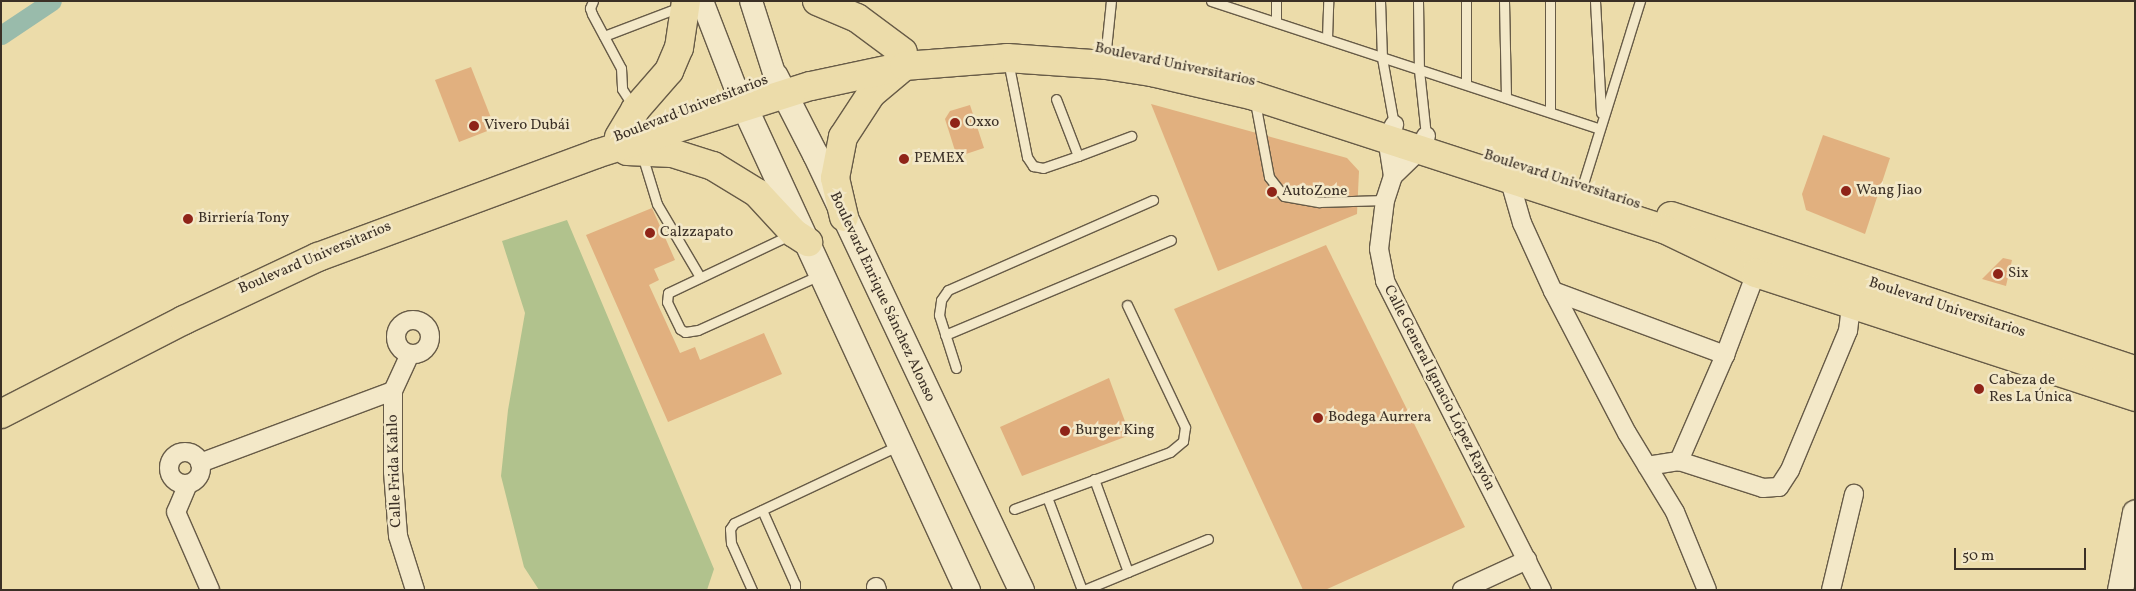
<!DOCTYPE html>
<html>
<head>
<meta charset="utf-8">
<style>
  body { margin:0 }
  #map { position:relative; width:2136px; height:591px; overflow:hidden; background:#ecdcaa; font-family:Vollkorn,serif }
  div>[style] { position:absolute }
  .green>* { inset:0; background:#b1c28d }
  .canal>* { height:19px; margin:-9.5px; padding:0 9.5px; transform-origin:9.5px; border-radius:9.5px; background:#99bbab }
  .building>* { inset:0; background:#e1b07f }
  .roads { filter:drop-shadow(1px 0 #675b47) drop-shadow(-1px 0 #675b47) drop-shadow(0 1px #675b47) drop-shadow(0 -1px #675b47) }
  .service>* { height:9px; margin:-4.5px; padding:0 4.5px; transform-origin:4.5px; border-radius:4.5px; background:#f3e8c8 }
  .minor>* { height:18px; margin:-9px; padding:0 9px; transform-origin:9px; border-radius:9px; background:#f3e8c8 }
  .minor>.ring { margin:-9px; padding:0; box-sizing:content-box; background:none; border:18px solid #f3e8c8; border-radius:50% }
  .tertiary>* { height:22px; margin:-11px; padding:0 11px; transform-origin:11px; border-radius:11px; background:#f3e8c8 }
  .secondary>* { height:25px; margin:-12.5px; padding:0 12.5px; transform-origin:12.5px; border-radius:12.5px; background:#f3e8c8 }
  .primary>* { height:28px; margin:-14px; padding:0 14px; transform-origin:14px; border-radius:14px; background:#ecdcaa }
  .dots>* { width:14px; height:14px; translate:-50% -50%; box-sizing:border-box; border:2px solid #f3e8c8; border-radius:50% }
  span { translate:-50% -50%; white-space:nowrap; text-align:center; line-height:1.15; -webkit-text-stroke:5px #f3e8c8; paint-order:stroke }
  .street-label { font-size:15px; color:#3b3026 }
  .poi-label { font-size:15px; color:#3b3026 }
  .left { translate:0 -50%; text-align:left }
  .frame { position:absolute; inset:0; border:2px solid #3b3026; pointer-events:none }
  .scale { position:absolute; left:1954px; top:548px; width:132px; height:22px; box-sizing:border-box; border:2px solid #3b3026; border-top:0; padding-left:6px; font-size:15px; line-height:18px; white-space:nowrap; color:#3b3026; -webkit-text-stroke:4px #f3e8c8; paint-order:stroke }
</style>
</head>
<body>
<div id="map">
  <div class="green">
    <i style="clip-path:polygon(567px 220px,714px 569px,707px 590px,539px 590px,524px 567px,501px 476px,508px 410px,525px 313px,502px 241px)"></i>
  </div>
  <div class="canal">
    <i style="left:1px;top:35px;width:61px;rotate:-33.7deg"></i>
  </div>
  <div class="building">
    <i style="clip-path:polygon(471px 67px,495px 128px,459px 142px,435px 80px)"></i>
    <i style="clip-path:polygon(1151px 104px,1347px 158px,1359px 171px,1357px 214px,1218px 271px)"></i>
    <i style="clip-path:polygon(970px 105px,984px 148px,957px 157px,945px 119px,950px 111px)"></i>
    <i style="clip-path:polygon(1823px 135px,1890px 158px,1865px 234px,1806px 210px,1802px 194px)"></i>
    <i style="clip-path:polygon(652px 208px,675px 260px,654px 269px,659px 280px,649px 285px,680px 353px,695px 347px,700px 360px,764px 333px,782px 374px,668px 422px,586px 235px)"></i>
    <i style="clip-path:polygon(1326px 245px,1465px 527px,1325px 590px,1303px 590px,1174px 309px)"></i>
    <i style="clip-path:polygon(2003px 258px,2012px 260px,2006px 286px,1982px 279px)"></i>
    <i style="clip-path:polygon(1109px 378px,1130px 435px,1022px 476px,1000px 427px)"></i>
  </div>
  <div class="roads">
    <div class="service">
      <i style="left:593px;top:1px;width:8px;rotate:113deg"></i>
      <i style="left:590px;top:8px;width:6px;rotate:72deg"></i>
      <i style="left:592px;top:14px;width:61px;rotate:61.8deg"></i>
      <i style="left:621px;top:68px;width:21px;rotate:87deg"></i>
      <i style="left:622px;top:89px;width:20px;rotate:57deg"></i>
      <i style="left:1211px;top:1px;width:407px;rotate:18.2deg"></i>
      <i style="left:1380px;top:1px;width:57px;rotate:88deg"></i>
      <i style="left:1382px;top:58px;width:68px;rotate:79.8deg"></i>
      <i style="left:1418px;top:1px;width:69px;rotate:89.2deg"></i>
      <i style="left:1419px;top:70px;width:66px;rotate:83.9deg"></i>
      <i style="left:1504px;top:1px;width:96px;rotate:88.8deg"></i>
      <i style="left:1595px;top:1px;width:112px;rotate:86.9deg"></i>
      <i style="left:1276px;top:21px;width:20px;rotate:-90deg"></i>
      <i style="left:604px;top:36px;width:81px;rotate:-20.9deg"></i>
      <i style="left:1327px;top:38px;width:37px;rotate:-88deg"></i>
      <i style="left:1106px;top:49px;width:48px;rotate:-84.1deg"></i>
      <i style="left:1008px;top:61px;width:98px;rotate:78.8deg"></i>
      <i style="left:1027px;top:157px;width:11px;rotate:56deg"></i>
      <i style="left:1033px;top:166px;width:10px;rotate:11deg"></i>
      <i style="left:1043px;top:168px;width:37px;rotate:-19deg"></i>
      <i style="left:1078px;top:156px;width:61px;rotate:-111.1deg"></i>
      <i style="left:1466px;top:83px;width:82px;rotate:-90deg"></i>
      <i style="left:1255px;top:102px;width:76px;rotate:79.4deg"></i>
      <i style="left:1269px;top:177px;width:24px;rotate:52deg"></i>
      <i style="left:1284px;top:196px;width:36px;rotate:10deg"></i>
      <i style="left:1319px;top:202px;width:66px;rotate:-1.7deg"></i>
      <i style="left:1550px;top:112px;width:111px;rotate:-90deg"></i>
      <i style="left:642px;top:155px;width:51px;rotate:73deg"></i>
      <i style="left:657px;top:204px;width:85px;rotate:59.5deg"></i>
      <i style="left:1078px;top:156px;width:57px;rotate:-20.7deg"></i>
      <i style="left:1582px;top:187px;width:195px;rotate:-72.7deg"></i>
      <i style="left:790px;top:235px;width:135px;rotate:154.6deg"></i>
      <i style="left:668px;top:293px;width:9px;rotate:96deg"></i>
      <i style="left:667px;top:302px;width:30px;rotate:64deg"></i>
      <i style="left:680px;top:329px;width:6px;rotate:31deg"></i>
      <i style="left:685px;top:332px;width:13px;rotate:-9deg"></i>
      <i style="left:698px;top:330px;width:134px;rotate:-24.3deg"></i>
      <i style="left:945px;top:335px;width:245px;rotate:-22.8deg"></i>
      <i style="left:956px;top:368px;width:56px;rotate:-107.8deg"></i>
      <i style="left:939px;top:315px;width:15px;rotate:-82deg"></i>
      <i style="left:941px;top:300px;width:12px;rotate:-55deg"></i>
      <i style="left:948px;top:290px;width:224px;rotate:-23.7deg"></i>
      <i style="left:1094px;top:479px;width:99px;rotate:69.9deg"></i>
      <i style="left:1047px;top:497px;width:99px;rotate:69.4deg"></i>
      <i style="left:1014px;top:509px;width:166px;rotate:-20.1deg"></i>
      <i style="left:1170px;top:452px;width:17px;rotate:-40deg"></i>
      <i style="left:1183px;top:441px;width:14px;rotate:-82deg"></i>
      <i style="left:1185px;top:427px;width:135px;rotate:-115.4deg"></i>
      <i style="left:762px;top:510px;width:81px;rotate:66deg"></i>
      <i style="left:795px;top:584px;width:6px;rotate:90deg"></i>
      <i style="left:752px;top:590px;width:51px;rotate:-114.1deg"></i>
      <i style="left:731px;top:543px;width:14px;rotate:-94deg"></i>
      <i style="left:730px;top:529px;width:7px;rotate:-56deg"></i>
      <i style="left:734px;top:523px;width:181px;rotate:-25.2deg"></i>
      <i style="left:1084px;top:590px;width:134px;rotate:-22.4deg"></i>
    </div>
    <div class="minor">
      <i style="left:1426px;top:136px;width:15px;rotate:113deg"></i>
      <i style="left:1420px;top:150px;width:37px;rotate:136deg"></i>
      <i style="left:1393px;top:176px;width:25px;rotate:108deg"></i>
      <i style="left:1385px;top:200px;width:49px;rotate:97deg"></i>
      <i style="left:1379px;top:249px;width:33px;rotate:79deg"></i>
      <i style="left:1385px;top:281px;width:347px;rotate:63.1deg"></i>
      <i style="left:1393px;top:176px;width:37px;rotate:-99deg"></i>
      <i style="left:1387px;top:139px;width:16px;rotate:-63deg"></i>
      <i style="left:1509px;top:178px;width:47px;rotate:73.9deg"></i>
      <i style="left:1522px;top:223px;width:75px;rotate:65.5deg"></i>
      <i style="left:1553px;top:291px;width:160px;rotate:62.5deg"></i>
      <i style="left:1627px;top:433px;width:92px;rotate:58.7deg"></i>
      <i style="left:1675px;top:512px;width:84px;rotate:67.7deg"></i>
      <i style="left:1553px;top:291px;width:184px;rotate:20.4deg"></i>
      <i style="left:1725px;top:355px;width:116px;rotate:113.5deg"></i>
      <i class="ring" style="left:396px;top:320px;width:16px;height:16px"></i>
      <i style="left:410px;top:354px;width:41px;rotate:114.7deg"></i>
      <i style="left:393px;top:391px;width:81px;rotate:90deg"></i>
      <i style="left:393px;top:472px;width:64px;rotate:85.5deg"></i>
      <i style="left:398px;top:536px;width:57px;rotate:72.5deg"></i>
      <i style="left:1725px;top:355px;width:88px;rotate:-69.3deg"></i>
      <i class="ring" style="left:169px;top:452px;width:14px;height:14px"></i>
      <i style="left:200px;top:463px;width:206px;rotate:-20.5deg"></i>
      <i style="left:1647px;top:466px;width:32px;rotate:-9deg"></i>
      <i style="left:1679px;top:461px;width:88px;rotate:17.8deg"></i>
      <i style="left:1763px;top:488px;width:16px;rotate:-4deg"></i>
      <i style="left:1779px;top:487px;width:20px;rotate:-57deg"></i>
      <i style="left:1790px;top:470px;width:151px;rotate:-67.4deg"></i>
      <i style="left:1848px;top:331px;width:25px;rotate:-83deg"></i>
      <i style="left:188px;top:484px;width:30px;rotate:113deg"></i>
      <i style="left:176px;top:512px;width:85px;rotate:66.4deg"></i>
      <i style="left:876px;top:587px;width:3px;rotate:72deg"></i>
      <i style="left:1462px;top:590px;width:72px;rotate:-24.8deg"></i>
      <i style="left:1831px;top:590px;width:99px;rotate:-76.5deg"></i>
    </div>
    <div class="tertiary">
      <i style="left:702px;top:1px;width:94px;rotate:68.9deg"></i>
      <i style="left:751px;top:1px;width:79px;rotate:72.3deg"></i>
    </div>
    <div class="secondary">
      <i style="left:775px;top:76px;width:88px;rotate:62.9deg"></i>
      <i style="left:815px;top:154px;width:482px;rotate:64.7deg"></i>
      <i style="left:736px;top:89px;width:552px;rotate:65.25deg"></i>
      <i style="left:2120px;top:590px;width:79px;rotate:-79.1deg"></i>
    </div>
    <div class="primary">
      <i style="left:817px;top:1px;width:43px;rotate:23deg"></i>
      <i style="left:857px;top:18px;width:57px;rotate:36.5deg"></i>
      <i style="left:619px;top:137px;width:31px;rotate:-59deg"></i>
      <i style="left:635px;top:110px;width:52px;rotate:-48.9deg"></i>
      <i style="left:669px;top:71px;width:25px;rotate:-67deg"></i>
      <i style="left:679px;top:48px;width:48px;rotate:-81.5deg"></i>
      <i style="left:627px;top:151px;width:45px;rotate:2.5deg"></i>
      <i style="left:672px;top:153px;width:43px;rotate:17.6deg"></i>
      <i style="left:713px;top:166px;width:52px;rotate:31.5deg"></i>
      <i style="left:757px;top:193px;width:54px;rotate:47.2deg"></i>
      <i style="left:794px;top:233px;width:17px;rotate:33deg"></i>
      <i style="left:1671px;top:216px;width:489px;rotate:18.4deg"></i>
      <i style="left:844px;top:217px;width:40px;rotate:-103deg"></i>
      <i style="left:835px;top:178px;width:42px;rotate:-79deg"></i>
      <i style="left:843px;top:137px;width:51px;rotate:-56.9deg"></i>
      <i style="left:871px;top:94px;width:40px;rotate:-40deg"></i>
      <i style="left:1px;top:414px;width:206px;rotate:-27.2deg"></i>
      <i style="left:184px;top:320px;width:148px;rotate:-25.2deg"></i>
      <i style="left:318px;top:257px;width:296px;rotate:-20.3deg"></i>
      <i style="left:596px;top:154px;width:225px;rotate:-17.6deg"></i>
      <i style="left:811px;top:86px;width:95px;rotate:-12.1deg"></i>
      <i style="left:904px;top:66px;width:103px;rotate:-4.4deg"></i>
      <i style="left:1007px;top:58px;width:99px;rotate:4deg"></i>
      <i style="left:1106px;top:65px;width:47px;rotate:8.7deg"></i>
      <i style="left:1152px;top:72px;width:105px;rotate:13.2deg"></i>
      <i style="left:1254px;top:96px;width:431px;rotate:18deg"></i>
      <i style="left:1664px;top:229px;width:102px;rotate:25.6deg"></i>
      <i style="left:1756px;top:273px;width:399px;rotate:18.1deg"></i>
    </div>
  </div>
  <div class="dots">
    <i style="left:955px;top:123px;background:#8f2418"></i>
    <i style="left:474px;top:126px;background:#8f2418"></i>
    <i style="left:904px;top:159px;background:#8f2418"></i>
    <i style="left:1846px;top:191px;background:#8f2418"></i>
    <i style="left:1272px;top:192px;background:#8f2418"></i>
    <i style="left:188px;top:219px;background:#8f2418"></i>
    <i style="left:650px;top:233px;background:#8f2418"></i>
    <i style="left:1998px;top:274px;background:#8f2418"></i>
    <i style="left:1979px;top:389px;background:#8f2418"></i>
    <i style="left:1318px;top:418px;background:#8f2418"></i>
    <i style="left:1065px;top:431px;background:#8f2418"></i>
  </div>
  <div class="street-label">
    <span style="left:1175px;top:65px;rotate:12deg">Boulevard Universitarios</span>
    <span style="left:691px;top:109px;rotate:-21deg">Boulevard Universitarios</span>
    <span style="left:1562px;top:180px;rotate:18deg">Boulevard Universitarios</span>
    <span style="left:315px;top:258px;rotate:-23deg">Boulevard Universitarios</span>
    <span style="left:882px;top:297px;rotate:65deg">Boulevard Enrique Sánchez Alonso</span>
    <span style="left:1947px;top:308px;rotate:18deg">Boulevard Universitarios</span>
    <span style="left:1439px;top:388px;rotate:63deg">Calle General Ignacio López Rayón</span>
    <span style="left:395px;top:471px;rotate:-92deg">Calle Frida Kahlo</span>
  </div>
  <div class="poi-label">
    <span class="left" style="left:965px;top:123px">Oxxo</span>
    <span class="left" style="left:484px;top:126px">Vivero Dubái</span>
    <span class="left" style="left:914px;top:159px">PEMEX</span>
    <span class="left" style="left:1856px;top:191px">Wang Jiao</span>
    <span class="left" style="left:1282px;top:192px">AutoZone</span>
    <span class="left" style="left:198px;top:219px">Birriería Tony</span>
    <span class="left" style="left:660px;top:233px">Calzzapato</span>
    <span class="left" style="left:2008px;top:274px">Six</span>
    <span class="left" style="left:1989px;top:389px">Cabeza de<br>Res La Única</span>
    <span class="left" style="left:1328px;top:418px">Bodega Aurrera</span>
    <span class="left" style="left:1075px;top:431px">Burger King</span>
  </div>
  <div class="frame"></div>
  <div class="scale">50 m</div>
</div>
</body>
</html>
